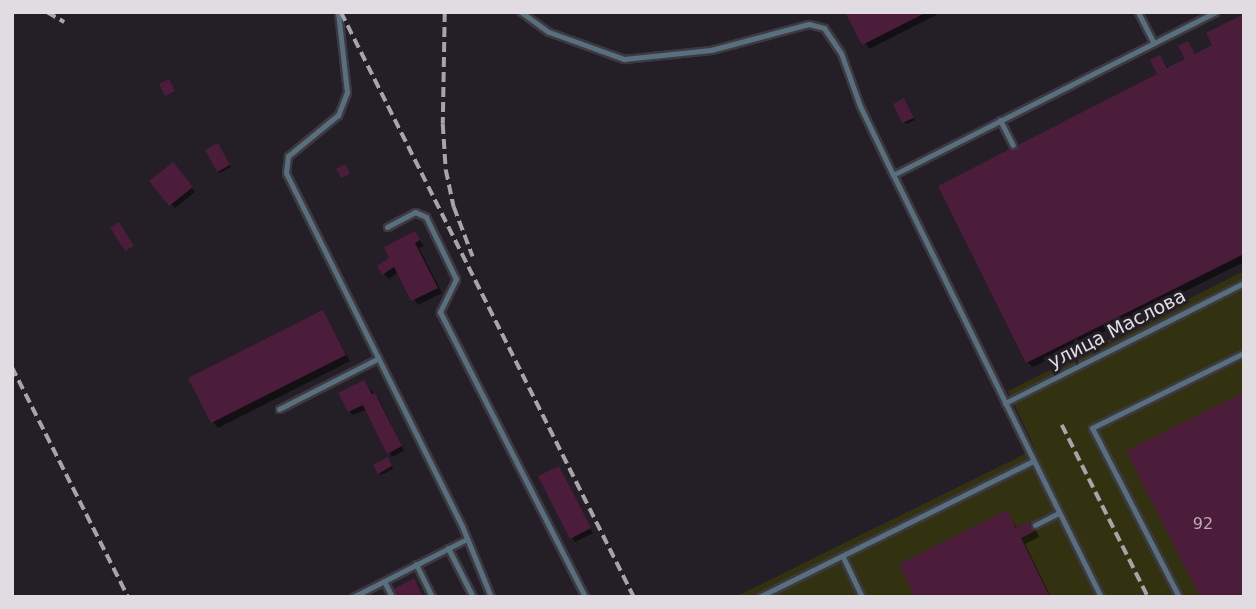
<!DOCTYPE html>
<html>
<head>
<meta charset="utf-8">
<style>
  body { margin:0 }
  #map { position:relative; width:1256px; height:609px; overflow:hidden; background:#241e27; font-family:"DejaVu Sans",sans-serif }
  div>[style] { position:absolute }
  .green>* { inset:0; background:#323211 }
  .shadow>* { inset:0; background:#0007 }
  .building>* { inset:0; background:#4b1d3b }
  .roads { filter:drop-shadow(2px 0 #3e3941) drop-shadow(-2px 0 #3e3941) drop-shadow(0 2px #3e3941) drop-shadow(0 -2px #3e3941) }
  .lane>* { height:5px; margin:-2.5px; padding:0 2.5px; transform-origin:2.5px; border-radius:2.5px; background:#58707e }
  .rail>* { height:3.5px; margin-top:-1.75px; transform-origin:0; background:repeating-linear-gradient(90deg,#a9a3aa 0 10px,transparent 0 15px) }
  span { translate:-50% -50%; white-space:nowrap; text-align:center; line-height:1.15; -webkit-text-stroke:6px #241e27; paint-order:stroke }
  .number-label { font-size:16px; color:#bcacb8 }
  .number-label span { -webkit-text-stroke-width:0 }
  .street-label { font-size:19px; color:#e1dce2 }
  .frame { position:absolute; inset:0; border:14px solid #e1dce2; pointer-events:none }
</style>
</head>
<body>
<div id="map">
  <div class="green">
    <i style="clip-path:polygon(1244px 271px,1244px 597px,735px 597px,1035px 449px,1008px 391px)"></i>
  </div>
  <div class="shadow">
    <i style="clip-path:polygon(847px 12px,942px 12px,869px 49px)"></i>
    <i style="clip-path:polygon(1244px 16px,1244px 262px,1033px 367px,1027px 362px,1016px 152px,1159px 74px,1160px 57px,1169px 69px,1187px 60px,1187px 43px,1196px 55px,1214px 46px)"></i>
    <i style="clip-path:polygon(906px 102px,915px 120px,906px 124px,895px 105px)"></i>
    <i style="clip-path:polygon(220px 148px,231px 167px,220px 173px,218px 171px)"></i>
    <i style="clip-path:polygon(177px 168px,195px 192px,175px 208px,171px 204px)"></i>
    <i style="clip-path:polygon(415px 233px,424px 246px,419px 248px,442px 293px,418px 305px,398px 272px,389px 279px,384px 274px,391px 259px)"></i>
    <i style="clip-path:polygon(323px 312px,350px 361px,218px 428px,213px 422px)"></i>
    <i style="clip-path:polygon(364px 382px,379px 399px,404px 451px,392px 457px,367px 409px,353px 415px,349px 411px)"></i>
    <i style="clip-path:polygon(390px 462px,393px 469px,381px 475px,379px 473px)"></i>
    <i style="clip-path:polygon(559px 468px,593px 533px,575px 542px,572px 538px)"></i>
    <i style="clip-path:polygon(1006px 512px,1018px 529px,1030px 523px,1035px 528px,1039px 537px,1025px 544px,1051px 597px,917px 597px)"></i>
  </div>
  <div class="building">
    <i style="clip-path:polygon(845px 12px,927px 12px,862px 45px)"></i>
    <i style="clip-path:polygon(1244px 14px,1244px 254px,1026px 363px,938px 186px,1010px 149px,1015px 150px,1018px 145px,1157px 74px,1150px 60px,1160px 55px,1167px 68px,1185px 59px,1178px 46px,1188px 41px,1195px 54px,1212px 45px,1206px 33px)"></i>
    <i style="clip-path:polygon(169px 79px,175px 91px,165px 96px,159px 84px)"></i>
    <i style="clip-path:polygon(904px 98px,914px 118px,902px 123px,893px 104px)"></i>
    <i style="clip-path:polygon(218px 143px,230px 165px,217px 172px,205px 150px)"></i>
    <i style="clip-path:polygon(173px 162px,193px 187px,169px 206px,149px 181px)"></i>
    <i style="clip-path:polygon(345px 164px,350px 174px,341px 178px,336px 169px)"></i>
    <i style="clip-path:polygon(119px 222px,134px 246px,125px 251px,110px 228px)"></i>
    <i style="clip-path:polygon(415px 231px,420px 240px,415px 243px,438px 288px,411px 301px,394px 267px,382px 275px,377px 266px,389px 258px,384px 247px)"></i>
    <i style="clip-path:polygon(323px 310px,346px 355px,211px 423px,188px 378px)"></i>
    <i style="clip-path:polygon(364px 380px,372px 394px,375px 393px,402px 446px,387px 454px,363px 405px,348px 412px,338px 393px)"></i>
    <i style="clip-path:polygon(1244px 392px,1244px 597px,1200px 597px,1126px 451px)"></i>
    <i style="clip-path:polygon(388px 457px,392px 466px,378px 474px,373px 465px)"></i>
    <i style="clip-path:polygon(559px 466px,591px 528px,570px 539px,538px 476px)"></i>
    <i style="clip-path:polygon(1007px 510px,1016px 528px,1030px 521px,1031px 528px,1035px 531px,1021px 538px,1050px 597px,915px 597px,899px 564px)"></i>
    <i style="clip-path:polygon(414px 578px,423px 597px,398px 597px,394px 589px)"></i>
  </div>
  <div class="roads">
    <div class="lane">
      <i style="left:338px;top:12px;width:81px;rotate:83.6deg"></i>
      <i style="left:347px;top:92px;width:25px;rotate:111deg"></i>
      <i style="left:338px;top:115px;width:65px;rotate:140.6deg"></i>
      <i style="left:288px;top:156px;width:17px;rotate:97deg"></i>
      <i style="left:286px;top:173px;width:394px;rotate:63.5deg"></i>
      <i style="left:462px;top:526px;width:77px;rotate:67.8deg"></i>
      <i style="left:521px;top:12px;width:34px;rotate:36deg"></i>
      <i style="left:549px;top:32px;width:80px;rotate:19.8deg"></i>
      <i style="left:624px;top:59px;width:87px;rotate:-5.9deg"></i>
      <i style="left:711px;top:50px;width:101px;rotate:-14.9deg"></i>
      <i style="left:809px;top:24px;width:16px;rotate:15deg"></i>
      <i style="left:824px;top:28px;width:30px;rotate:56deg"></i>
      <i style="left:841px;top:53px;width:56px;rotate:70.3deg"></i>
      <i style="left:860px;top:106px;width:76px;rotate:64.4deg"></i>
      <i style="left:1138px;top:12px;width:34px;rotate:63deg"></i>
      <i style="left:1000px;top:120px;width:28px;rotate:63deg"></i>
      <i style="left:387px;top:227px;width:32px;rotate:-28deg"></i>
      <i style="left:415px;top:212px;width:12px;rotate:24deg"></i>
      <i style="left:426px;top:217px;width:69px;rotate:64.2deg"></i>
      <i style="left:456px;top:279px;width:37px;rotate:116deg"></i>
      <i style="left:440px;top:312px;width:320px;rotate:63deg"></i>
      <i style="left:1005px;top:403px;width:267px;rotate:-26.7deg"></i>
      <i style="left:279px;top:409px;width:110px;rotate:-27deg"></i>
      <i style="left:1035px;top:525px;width:27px;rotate:-27deg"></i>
      <i style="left:448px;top:548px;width:55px;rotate:63deg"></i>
      <i style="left:843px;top:557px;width:44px;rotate:64.6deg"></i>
      <i style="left:416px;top:564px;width:37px;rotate:64deg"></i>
      <i style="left:384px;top:581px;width:18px;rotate:63deg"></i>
      <i style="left:353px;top:597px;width:128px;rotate:-27deg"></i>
      <i style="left:759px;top:597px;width:306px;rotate:-26.4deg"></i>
      <i style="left:1101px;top:597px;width:470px;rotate:-116.2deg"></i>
      <i style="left:893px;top:175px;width:361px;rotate:-26.8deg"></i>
      <i style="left:1179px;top:597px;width:190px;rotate:-117.2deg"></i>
      <i style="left:1092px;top:428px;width:169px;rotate:-26.3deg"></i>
    </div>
  </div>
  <div class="rail">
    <i style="left:47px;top:12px;width:20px;rotate:30deg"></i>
    <i style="left:341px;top:12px;width:654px;rotate:63.4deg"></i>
    <i style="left:445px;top:12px;width:112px;rotate:91deg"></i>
    <i style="left:443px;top:124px;width:46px;rotate:86.3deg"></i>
    <i style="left:446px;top:170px;width:38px;rotate:78deg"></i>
    <i style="left:454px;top:207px;width:53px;rotate:69.2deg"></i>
    <i style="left:12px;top:367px;width:258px;rotate:63.2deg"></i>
    <i style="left:1062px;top:425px;width:192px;rotate:63.4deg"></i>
  </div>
  <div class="number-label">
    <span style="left:1203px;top:524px">92</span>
  </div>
  <div class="street-label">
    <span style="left:1117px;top:329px;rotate:-27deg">улица Маслова</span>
  </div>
  <div class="frame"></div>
</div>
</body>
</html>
